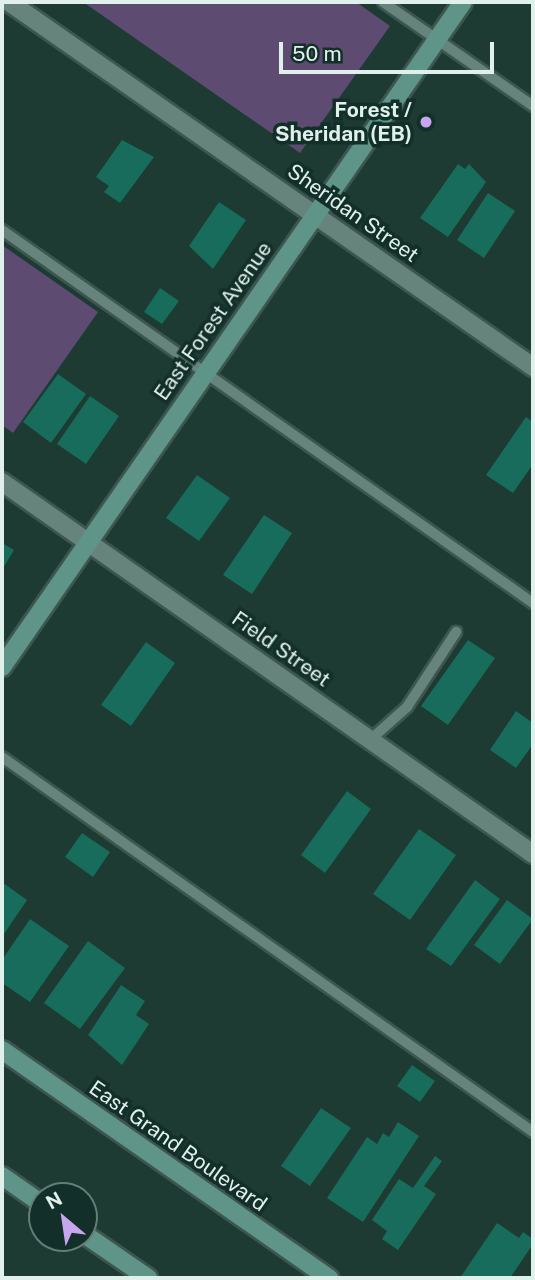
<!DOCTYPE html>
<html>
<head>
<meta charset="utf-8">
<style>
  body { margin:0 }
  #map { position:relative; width:535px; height:1280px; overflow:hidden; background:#1d3a33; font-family:"Public Sans",sans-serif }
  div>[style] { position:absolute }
  .green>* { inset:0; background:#5d4b71 }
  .building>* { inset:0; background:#176c5b }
  .roads { filter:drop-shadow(2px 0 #3d5650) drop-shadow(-2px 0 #3d5650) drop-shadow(0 2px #3d5650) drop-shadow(0 -2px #3d5650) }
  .lane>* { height:10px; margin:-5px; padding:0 5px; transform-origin:5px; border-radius:5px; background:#66847c }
  .street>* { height:18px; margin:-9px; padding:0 9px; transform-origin:9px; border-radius:9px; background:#66847c }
  .secondary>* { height:18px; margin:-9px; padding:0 9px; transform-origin:9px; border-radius:9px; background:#5e9588 }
  .dots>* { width:19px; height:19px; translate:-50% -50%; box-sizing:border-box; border:4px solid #132f29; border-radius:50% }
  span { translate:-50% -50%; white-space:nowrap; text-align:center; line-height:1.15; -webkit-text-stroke:7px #132f29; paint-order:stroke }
  .poi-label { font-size:21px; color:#e0f0eb; font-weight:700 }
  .right { translate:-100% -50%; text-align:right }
  .street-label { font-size:21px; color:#e0f0eb }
  .frame { position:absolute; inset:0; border:4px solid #e0f0eb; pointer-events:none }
  .north { position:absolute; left:28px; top:1182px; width:70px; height:70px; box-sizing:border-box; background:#132f29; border:2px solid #657c77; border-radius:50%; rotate:331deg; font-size:19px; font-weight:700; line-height:28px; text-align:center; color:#e0f0eb }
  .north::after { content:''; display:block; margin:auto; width:24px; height:32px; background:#c8a6ef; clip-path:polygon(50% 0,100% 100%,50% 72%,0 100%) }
  .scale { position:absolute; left:279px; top:42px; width:215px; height:32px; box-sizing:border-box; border:4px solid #e0f0eb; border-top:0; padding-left:9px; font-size:21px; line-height:24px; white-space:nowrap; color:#e0f0eb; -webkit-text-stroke:5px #132f29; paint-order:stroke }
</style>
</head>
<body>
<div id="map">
  <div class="green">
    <i style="clip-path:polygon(83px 2px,356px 2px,390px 26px,300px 153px)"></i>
    <i style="clip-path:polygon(2px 245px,98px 312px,13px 433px,2px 425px)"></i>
  </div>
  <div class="building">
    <i style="clip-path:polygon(122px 140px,154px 157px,120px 203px,104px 192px,109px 186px,96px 177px)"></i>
    <i style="clip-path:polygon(458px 164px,465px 169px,469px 164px,486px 182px,448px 237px,420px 218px)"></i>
    <i style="clip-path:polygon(488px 193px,515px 211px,484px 258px,457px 240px)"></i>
    <i style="clip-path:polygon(219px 202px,246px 220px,213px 269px,189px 246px)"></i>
    <i style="clip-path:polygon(160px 288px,179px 301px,162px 324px,144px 312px)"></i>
    <i style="clip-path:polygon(58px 374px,86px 394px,51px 443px,23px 422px)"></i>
    <i style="clip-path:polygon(90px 396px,119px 416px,86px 464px,57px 444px)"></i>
    <i style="clip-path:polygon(526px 417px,533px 422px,533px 464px,513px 493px,486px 475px)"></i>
    <i style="clip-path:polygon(197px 475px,230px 498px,199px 541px,166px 518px)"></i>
    <i style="clip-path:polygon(264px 515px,292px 533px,252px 594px,223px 575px)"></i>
    <i style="clip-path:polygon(2px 543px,14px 550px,2px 570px)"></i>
    <i style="clip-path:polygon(468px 640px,495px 658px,448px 725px,421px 706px)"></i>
    <i style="clip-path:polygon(146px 642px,175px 663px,131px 726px,101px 705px)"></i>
    <i style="clip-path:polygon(516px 711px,533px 723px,533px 744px,516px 768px,490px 750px)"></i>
    <i style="clip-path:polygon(347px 791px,371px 809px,325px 873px,301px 855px)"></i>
    <i style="clip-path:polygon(419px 829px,456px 855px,410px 920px,373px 894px)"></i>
    <i style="clip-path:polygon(82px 833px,110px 852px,93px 877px,65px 857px)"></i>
    <i style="clip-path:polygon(475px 880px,500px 899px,451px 966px,426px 949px)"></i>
    <i style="clip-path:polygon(2px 882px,27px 900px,2px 937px)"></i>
    <i style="clip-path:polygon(507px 900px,533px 919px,500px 964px,474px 945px)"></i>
    <i style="clip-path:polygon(30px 919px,69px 946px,30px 1002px,2px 983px,2px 960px)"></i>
    <i style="clip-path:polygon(88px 941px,125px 968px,80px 1029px,44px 1003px)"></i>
    <i style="clip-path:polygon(121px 985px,145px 1001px,136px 1015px,149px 1024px,122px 1065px,88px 1035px)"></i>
    <i style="clip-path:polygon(412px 1065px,435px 1081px,420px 1102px,397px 1086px)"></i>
    <i style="clip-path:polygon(321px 1108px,351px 1128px,310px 1186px,281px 1166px)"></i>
    <i style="clip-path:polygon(398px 1122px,419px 1136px,363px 1222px,327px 1198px,367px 1137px,377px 1144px,383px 1133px,389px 1137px)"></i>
    <i style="clip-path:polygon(435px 1156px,442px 1161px,424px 1186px,436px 1194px,398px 1250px,382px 1239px,387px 1231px,372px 1220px,399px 1179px,413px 1188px)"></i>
    <i style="clip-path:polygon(497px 1223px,519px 1238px,523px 1232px,533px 1239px,533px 1244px,510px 1278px,460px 1278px)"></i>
  </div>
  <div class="roads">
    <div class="lane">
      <i style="left:383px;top:2px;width:183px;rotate:34.7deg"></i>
      <i style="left:2px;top:230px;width:649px;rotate:35.09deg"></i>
      <i style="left:370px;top:740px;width:50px;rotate:-41.7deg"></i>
      <i style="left:407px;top:707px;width:90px;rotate:-56.8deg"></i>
      <i style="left:2px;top:757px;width:650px;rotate:35.23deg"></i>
    </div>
    <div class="street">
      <i style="left:9px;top:2px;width:639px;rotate:34.86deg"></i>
      <i style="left:2px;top:482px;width:648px;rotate:35.01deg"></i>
    </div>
    <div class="secondary">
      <i style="left:2px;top:667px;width:809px;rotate:-55.27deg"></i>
      <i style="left:2px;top:1050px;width:399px;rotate:34.9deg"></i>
      <i style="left:2px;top:1176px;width:49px;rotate:35deg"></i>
      <i style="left:84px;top:1234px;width:78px;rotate:34.5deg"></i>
    </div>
  </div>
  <div class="dots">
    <i style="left:426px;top:122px;background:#c8a6ef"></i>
  </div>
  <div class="poi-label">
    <span class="right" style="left:412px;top:122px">Forest /<br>Sheridan (EB)</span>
  </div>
  <div class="street-label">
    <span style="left:353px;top:213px;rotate:35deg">Sheridan Street</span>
    <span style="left:213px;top:321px;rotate:-55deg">East Forest Avenue</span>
    <span style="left:281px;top:649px;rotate:35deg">Field Street</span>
    <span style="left:178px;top:1146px;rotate:35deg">East Grand Boulevard</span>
  </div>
  <div class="frame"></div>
  <div class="north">N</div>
  <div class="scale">50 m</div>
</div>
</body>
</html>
